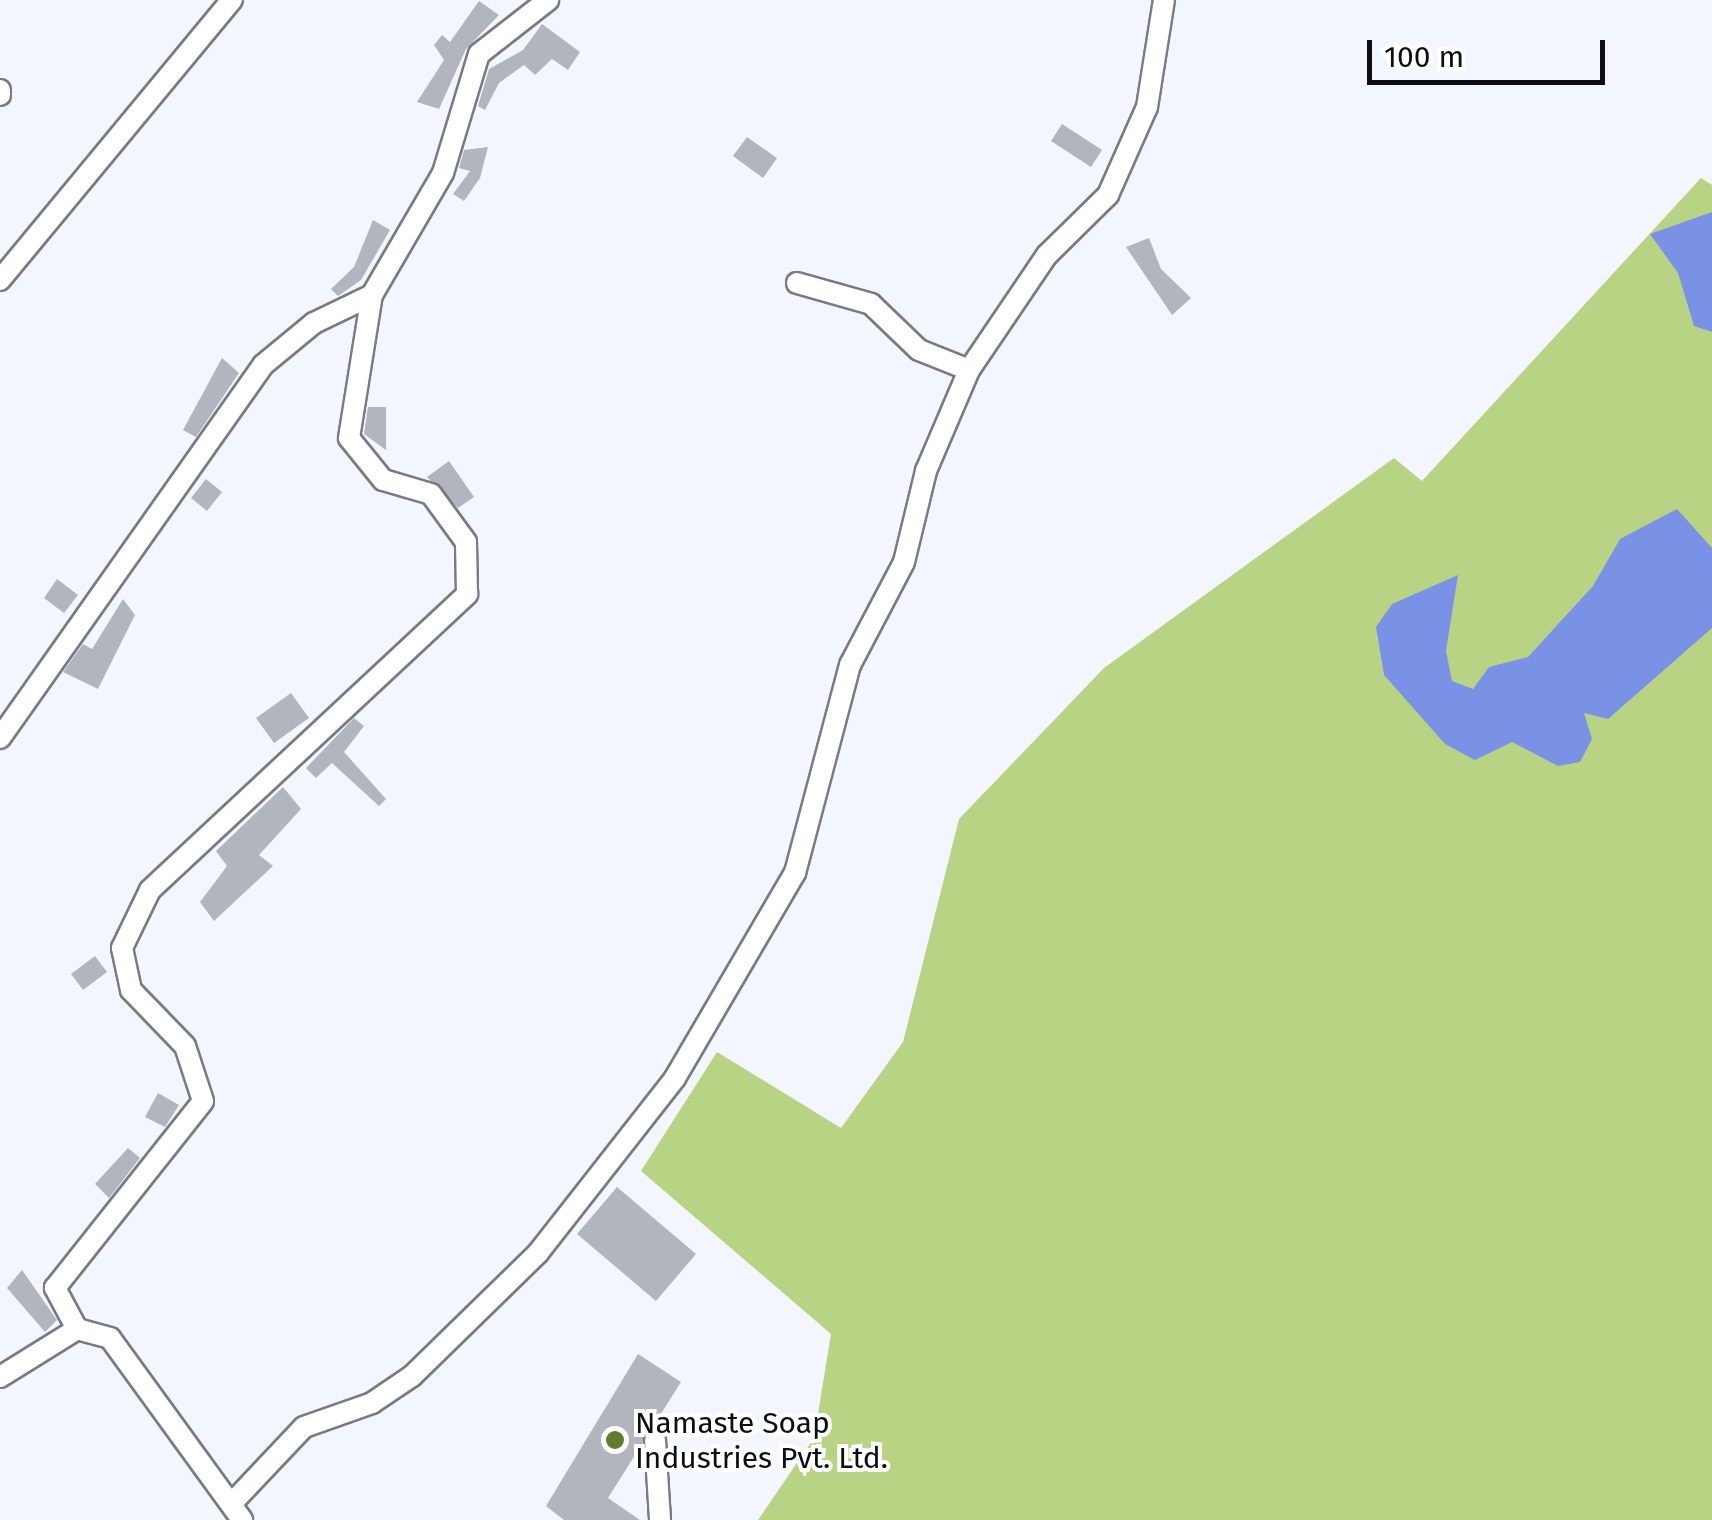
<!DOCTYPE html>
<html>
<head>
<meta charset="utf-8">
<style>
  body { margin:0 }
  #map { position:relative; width:1712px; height:1520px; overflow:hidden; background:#f3f6fe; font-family:"Fira Sans",sans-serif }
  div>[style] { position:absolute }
  .green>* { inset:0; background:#b9d384 }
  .water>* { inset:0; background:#7992e6 }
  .building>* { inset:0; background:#b2b5bd }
  .roads { filter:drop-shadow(2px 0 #797b82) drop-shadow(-2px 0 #797b82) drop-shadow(0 2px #797b82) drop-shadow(0 -2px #797b82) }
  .minor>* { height:20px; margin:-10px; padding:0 10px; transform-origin:10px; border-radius:10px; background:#fff }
  .dots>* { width:28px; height:28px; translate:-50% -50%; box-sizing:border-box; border:5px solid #fff; border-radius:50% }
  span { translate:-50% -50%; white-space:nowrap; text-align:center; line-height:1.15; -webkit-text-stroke:8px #fff; paint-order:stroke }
  .poi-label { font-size:30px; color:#0d0e11 }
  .left { translate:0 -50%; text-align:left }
  .scale { position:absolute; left:1367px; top:40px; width:238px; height:45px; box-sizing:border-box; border:5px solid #0d0e11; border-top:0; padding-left:12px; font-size:30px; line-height:35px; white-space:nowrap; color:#0d0e11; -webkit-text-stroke:8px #fff; paint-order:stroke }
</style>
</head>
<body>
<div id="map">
  <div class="green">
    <i style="clip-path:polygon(1701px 178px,1712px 185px,1712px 1520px,758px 1520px,814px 1438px,831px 1334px,641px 1171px,717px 1052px,841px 1128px,903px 1042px,959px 819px,1104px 668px,1394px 458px,1422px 481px)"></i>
  </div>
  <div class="water">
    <i style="clip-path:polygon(1712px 212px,1712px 332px,1694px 326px,1678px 273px,1650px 234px)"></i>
    <i style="clip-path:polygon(1677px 509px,1712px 548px,1712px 628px,1608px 719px,1584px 713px,1592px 739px,1580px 762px,1558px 766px,1512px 742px,1475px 760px,1445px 744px,1384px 675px,1376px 627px,1392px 604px,1458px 575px,1446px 651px,1452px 681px,1473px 689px,1489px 667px,1528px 657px,1593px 586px,1620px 539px)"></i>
  </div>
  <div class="building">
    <i style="clip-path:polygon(479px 1px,499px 15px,466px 49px,439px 109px,417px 102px,444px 60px,434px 45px,442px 35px,450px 42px)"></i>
    <i style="clip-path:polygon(542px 24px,580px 52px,568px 70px,552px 59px,535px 75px,524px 65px,499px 83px,485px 110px,478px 106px,489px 69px,523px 50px)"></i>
    <i style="clip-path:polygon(1062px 124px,1102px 150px,1091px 167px,1051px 141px)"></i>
    <i style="clip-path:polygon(747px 137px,777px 158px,763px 178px,733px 156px)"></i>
    <i style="clip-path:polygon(488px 147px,480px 178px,464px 201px,453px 194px,470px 171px,459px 168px,464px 150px)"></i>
    <i style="clip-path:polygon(373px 220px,390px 230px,361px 280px,338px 296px,331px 289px,354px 267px)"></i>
    <i style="clip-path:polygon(1149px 238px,1161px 269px,1191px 298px,1172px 315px,1126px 247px)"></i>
    <i style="clip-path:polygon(222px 358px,239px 373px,196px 437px,183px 430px)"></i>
    <i style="clip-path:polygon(368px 407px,386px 407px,386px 450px,364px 434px)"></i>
    <i style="clip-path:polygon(449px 461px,474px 497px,458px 508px,427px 477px)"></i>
    <i style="clip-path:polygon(206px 479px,222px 492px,207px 511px,191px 498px)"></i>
    <i style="clip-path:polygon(57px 579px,78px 595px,64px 613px,44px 598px)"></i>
    <i style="clip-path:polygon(123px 599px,135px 615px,98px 689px,63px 672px,83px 644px,92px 649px)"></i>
    <i style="clip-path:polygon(291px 693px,309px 718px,274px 743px,256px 718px)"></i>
    <i style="clip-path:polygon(354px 718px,364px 726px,344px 752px,386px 799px,379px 806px,332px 763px,316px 778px,306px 768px)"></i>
    <i style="clip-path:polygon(283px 787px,301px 809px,259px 855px,273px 866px,214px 921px,200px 902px,227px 866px,216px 851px)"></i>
    <i style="clip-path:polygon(95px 956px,107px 972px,83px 990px,71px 974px)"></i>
    <i style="clip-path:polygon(158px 1093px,179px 1105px,165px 1127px,145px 1117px)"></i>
    <i style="clip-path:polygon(128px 1148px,140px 1158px,109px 1198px,95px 1184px)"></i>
    <i style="clip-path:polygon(617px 1187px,696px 1254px,656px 1301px,577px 1234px)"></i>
    <i style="clip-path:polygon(22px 1270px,57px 1320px,45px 1332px,7px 1288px)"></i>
    <i style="clip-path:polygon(638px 1354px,681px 1382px,608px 1498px,640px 1520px,564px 1520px,546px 1506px)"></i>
  </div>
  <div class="roads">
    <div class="minor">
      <i style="left:0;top:90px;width:5px;rotate:90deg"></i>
      <i style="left:0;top:280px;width:364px;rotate:-50.4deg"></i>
      <i style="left:797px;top:283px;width:77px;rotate:15.8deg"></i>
      <i style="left:871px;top:304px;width:66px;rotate:43.8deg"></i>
      <i style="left:919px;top:350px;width:54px;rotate:21.8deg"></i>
      <i style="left:0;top:738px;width:456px;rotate:-54.8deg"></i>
      <i style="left:263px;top:365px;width:66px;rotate:-39.5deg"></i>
      <i style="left:314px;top:323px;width:64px;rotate:-25.8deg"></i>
      <i style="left:372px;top:295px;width:141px;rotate:-59.8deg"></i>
      <i style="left:443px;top:173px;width:124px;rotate:-73.2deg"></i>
      <i style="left:479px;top:54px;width:88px;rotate:-38deg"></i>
      <i style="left:77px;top:1329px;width:47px;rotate:-118.2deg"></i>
      <i style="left:55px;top:1288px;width:238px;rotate:-51.6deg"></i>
      <i style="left:203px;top:1101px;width:58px;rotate:-108.1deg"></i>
      <i style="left:185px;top:1046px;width:78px;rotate:-134deg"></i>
      <i style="left:131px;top:990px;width:43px;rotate:-102.1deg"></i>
      <i style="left:122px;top:948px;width:64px;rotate:-64.2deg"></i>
      <i style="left:150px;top:890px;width:434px;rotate:-43deg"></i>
      <i style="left:467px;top:594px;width:52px;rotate:-91.1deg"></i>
      <i style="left:466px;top:542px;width:59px;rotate:-126.1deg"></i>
      <i style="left:431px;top:494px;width:50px;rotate:-163.7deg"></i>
      <i style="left:383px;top:480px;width:54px;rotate:-129deg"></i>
      <i style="left:349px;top:438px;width:145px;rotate:-80.9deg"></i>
      <i style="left:0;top:1377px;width:91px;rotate:-31.9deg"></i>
      <i style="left:77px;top:1329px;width:34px;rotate:15deg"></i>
      <i style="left:110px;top:1338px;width:225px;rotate:54deg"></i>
      <i style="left:655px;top:1440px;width:80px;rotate:86.4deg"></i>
      <i style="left:233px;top:1502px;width:103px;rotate:-46.6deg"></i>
      <i style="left:304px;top:1427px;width:72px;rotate:-19.4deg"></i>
      <i style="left:372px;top:1403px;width:48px;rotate:-34deg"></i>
      <i style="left:412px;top:1376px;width:176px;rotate:-44.3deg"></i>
      <i style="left:538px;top:1253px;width:222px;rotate:-51.9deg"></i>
      <i style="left:675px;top:1078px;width:238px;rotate:-59.7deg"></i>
      <i style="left:795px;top:873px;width:215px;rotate:-75.2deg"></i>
      <i style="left:850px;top:665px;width:116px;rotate:-62.3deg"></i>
      <i style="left:904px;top:562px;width:94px;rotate:-76.4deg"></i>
      <i style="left:926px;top:471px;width:110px;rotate:-66.9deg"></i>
      <i style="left:969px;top:370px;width:139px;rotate:-55.9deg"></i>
      <i style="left:1047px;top:255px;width:86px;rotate:-44.5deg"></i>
      <i style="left:1108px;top:195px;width:96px;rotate:-66.1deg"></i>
      <i style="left:1147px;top:107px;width:108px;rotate:-81deg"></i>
    </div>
  </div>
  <div class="dots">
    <i style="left:615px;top:1440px;background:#647a2c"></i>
  </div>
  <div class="poi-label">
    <span class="left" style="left:635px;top:1440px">Namaste Soap<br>Industries Pvt. Ltd.</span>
  </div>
  <div class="scale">100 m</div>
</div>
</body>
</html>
